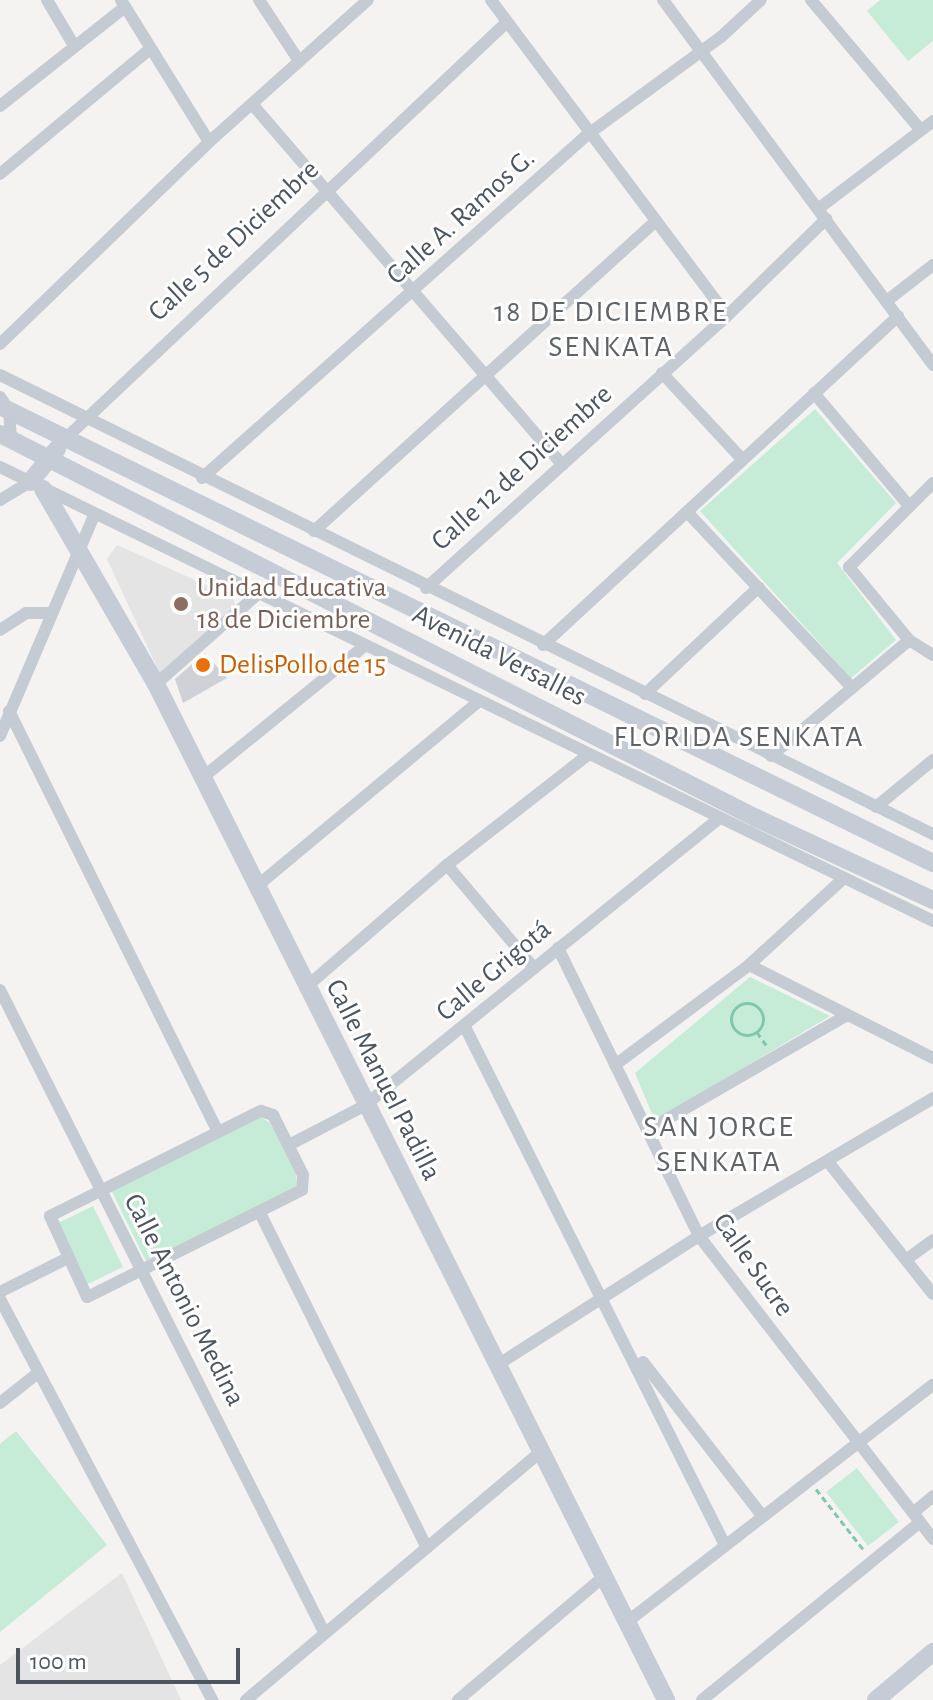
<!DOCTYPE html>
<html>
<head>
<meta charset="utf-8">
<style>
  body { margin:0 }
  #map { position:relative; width:933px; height:1700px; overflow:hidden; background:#f4f3f2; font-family:"Alegreya Sans",sans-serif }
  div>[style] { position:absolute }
  .education>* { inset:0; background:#e5e4e4 }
  .green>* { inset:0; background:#c6ecd8 }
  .building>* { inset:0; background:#d0d1d6 }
  .path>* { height:3px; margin-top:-1.5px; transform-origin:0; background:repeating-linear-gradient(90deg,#81c7ab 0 6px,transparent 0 10px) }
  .path>.ring { margin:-1.5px; padding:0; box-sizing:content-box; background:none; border:3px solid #81c7ab; border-radius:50% }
  .street>* { height:12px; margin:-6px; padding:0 6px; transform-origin:6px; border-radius:6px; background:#c5cbd2 }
  .secondary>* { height:18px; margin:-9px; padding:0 9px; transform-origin:9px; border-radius:9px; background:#c5ccd6 }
  .dots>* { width:22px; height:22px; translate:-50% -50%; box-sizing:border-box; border:4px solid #fff; border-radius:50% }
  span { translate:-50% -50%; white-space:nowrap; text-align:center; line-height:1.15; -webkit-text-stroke:6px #fff; paint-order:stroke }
  .street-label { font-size:28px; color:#4c545e }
  .education-label { font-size:28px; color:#785e54 }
  .left { translate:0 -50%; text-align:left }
  .food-label { font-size:28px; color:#c56008 }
  .neighbourhood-label { font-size:30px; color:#5f6266; letter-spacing:2px }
  .scale { position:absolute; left:16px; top:1648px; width:224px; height:36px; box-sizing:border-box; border:4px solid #4c545e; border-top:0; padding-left:10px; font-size:24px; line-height:28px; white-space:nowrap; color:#4c545e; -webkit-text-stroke:6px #fff; paint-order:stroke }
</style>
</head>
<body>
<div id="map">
  <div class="education">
    <i style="clip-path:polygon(117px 545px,233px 597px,237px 611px,160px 674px,107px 559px)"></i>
    <i style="clip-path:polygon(122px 1573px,181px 1700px,0 1700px,0 1665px)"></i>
  </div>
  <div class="green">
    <i style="clip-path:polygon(880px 0,933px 0,933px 41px,908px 61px,867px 11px)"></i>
    <i style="clip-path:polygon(815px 409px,896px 503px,837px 563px,896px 640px,851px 678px,700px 511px)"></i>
    <i style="clip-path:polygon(750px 977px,830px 1016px,655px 1121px,635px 1073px)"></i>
    <i style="clip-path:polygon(261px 1117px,270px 1123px,296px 1173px,296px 1188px,146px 1261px,111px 1190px)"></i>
    <i style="clip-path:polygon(93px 1206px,123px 1267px,84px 1286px,54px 1225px)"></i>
    <i style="clip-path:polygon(16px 1431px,107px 1545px,0 1632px,0 1444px)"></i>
    <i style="clip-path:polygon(857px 1468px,899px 1522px,868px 1546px,826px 1492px)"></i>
  </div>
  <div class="building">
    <i style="clip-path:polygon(205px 653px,227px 678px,183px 703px,175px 679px)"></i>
  </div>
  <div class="path">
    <i class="ring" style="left:731px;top:1003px;width:29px;height:29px"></i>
    <i style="left:757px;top:1032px;width:16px;rotate:55deg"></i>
    <i style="left:816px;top:1489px;width:76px;rotate:51.9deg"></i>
  </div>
  <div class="street">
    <i style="left:47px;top:0;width:51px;rotate:59.4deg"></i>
    <i style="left:121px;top:0;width:167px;rotate:58.2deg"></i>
    <i style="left:259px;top:0;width:73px;rotate:56.7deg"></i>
    <i style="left:491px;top:0;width:394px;rotate:53.2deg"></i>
    <i style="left:663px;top:0;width:454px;rotate:53.5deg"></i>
    <i style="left:811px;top:0;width:170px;rotate:49.8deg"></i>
    <i style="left:252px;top:104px;width:476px;rotate:49.3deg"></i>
    <i style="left:0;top:106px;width:159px;rotate:-38.4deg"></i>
    <i style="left:0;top:174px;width:195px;rotate:-39.8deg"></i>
    <i style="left:818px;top:209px;width:145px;rotate:-37.4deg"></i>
    <i style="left:888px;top:300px;width:57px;rotate:-37.9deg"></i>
    <i style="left:0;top:344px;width:291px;rotate:-44deg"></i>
    <i style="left:209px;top:142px;width:213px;rotate:-41.8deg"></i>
    <i style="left:662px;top:373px;width:117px;rotate:47.1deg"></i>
    <i style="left:0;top:375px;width:1040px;rotate:26.2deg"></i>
    <i style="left:814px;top:393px;width:148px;rotate:49.9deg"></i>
    <i style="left:0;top:397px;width:16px;rotate:55deg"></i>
    <i style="left:9px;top:410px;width:30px;rotate:86deg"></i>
    <i style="left:66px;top:438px;width:606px;rotate:-43.33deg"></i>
    <i style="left:0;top:467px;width:1038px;rotate:25.95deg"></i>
    <i style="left:202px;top:478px;width:516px;rotate:-41.7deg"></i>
    <i style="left:587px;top:135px;width:166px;rotate:-36.2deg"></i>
    <i style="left:721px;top:37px;width:54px;rotate:-42.8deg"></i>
    <i style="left:933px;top:483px;width:119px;rotate:135deg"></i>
    <i style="left:849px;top:567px;width:94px;rotate:50.6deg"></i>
    <i style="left:909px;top:640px;width:28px;rotate:32deg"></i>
    <i style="left:0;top:500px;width:35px;rotate:-31deg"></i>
    <i style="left:687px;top:512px;width:241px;rotate:46.8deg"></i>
    <i style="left:314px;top:531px;width:462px;rotate:-42.2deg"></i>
    <i style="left:426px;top:588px;width:406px;rotate:-42.1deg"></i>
    <i style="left:727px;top:316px;width:139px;rotate:-44.4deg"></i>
    <i style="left:0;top:630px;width:31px;rotate:-33deg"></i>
    <i style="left:26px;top:613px;width:25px"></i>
    <i style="left:543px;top:645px;width:484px;rotate:-42.8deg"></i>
    <i style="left:156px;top:684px;width:137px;rotate:-41.5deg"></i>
    <i style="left:645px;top:694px;width:156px;rotate:-43.2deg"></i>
    <i style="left:9px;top:711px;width:468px;rotate:63.6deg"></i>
    <i style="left:0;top:736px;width:239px;rotate:-66.9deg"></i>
    <i style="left:771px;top:756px;width:180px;rotate:-40deg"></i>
    <i style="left:202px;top:778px;width:208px;rotate:-39.1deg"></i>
    <i style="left:876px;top:807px;width:74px;rotate:-39.5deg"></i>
    <i style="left:447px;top:865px;width:135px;rotate:49.8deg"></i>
    <i style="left:256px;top:887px;width:289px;rotate:-39.8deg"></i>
    <i style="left:558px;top:948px;width:321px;rotate:63.9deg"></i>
    <i style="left:699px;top:1236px;width:383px;rotate:52.3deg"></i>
    <i style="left:749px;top:965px;width:206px;rotate:26.8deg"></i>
    <i style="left:305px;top:988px;width:188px;rotate:-40.9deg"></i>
    <i style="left:447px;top:865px;width:179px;rotate:-38deg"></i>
    <i style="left:0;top:990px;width:719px;rotate:63.22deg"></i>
    <i style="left:465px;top:1027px;width:577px;rotate:63.35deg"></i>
    <i style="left:615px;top:1065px;width:167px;rotate:-36.7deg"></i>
    <i style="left:749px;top:965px;width:129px;rotate:-42.5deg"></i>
    <i style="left:261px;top:1111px;width:13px;rotate:18deg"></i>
    <i style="left:273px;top:1115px;width:67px;rotate:63.4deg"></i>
    <i style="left:303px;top:1175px;width:15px;rotate:94deg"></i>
    <i style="left:302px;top:1190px;width:240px;rotate:153.5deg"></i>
    <i style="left:87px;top:1297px;width:89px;rotate:-114.6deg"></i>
    <i style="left:50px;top:1216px;width:236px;rotate:-26.5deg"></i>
    <i style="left:648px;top:1130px;width:230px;rotate:-30deg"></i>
    <i style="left:289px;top:1145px;width:85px;rotate:-27.5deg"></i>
    <i style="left:364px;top:1106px;width:458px;rotate:-39deg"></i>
    <i style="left:829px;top:1163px;width:167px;rotate:51.6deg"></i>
    <i style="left:260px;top:1213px;width:374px;rotate:63.5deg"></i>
    <i style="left:907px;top:1259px;width:32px;rotate:-36deg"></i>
    <i style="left:0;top:1292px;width:76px;rotate:-26.6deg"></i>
    <i style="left:0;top:1299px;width:454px;rotate:62.1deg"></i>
    <i style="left:643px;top:1362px;width:192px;rotate:52.2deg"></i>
    <i style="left:499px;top:1364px;width:237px;rotate:-32.6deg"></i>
    <i style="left:699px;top:1236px;width:272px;rotate:-30.5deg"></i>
    <i style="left:0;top:1403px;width:48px;rotate:-38.3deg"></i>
    <i style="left:913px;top:1513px;width:26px;rotate:-40deg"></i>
    <i style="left:627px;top:1622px;width:387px;rotate:-37.8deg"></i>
    <i style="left:246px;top:1700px;width:382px;rotate:-40.1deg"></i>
    <i style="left:458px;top:1700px;width:192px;rotate:-40.3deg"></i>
    <i style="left:702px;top:1700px;width:281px;rotate:-39.2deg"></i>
  </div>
  <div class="secondary">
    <i style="left:0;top:406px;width:1039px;rotate:26.1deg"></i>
    <i style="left:0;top:434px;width:848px;rotate:26.93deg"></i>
    <i style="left:756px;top:818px;width:195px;rotate:24.9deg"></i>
    <i style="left:30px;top:482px;width:43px;rotate:-50.7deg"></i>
    <i style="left:43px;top:489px;width:225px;rotate:59.9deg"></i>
    <i style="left:156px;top:684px;width:1137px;rotate:63.34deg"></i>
    <i style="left:876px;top:1700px;width:75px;rotate:-40.1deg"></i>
  </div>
  <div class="dots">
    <i style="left:181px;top:604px;background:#8d6e63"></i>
    <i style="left:203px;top:665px;background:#e8710a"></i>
  </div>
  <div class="street-label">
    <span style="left:461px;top:217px;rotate:-42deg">Calle A. Ramos G.</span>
    <span style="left:234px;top:241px;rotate:-43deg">Calle 5 de Diciembre</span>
    <span style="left:522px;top:468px;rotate:-42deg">Calle 12 de Diciembre</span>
    <span style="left:499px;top:656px;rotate:27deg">Avenida Versalles</span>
    <span style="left:494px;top:971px;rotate:-40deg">Calle Grigotá</span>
    <span style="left:383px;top:1080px;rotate:63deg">Calle Manuel Padilla</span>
    <span style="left:753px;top:1265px;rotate:55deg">Calle Sucre</span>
    <span style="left:184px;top:1300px;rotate:63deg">Calle Antonio Medina</span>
  </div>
  <div class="education-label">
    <span class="left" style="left:197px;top:604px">Unidad Educativa<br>18 de Diciembre</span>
  </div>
  <div class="food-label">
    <span class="left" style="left:219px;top:665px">DelisPollo de 15</span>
  </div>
  <div class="neighbourhood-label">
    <span style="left:611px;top:329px">18 DE DICIEMBRE<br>SENKATA</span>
    <span style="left:739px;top:737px">FLORIDA SENKATA</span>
    <span style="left:719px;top:1144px">SAN JORGE<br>SENKATA</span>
  </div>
  <div class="scale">100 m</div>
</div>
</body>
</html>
